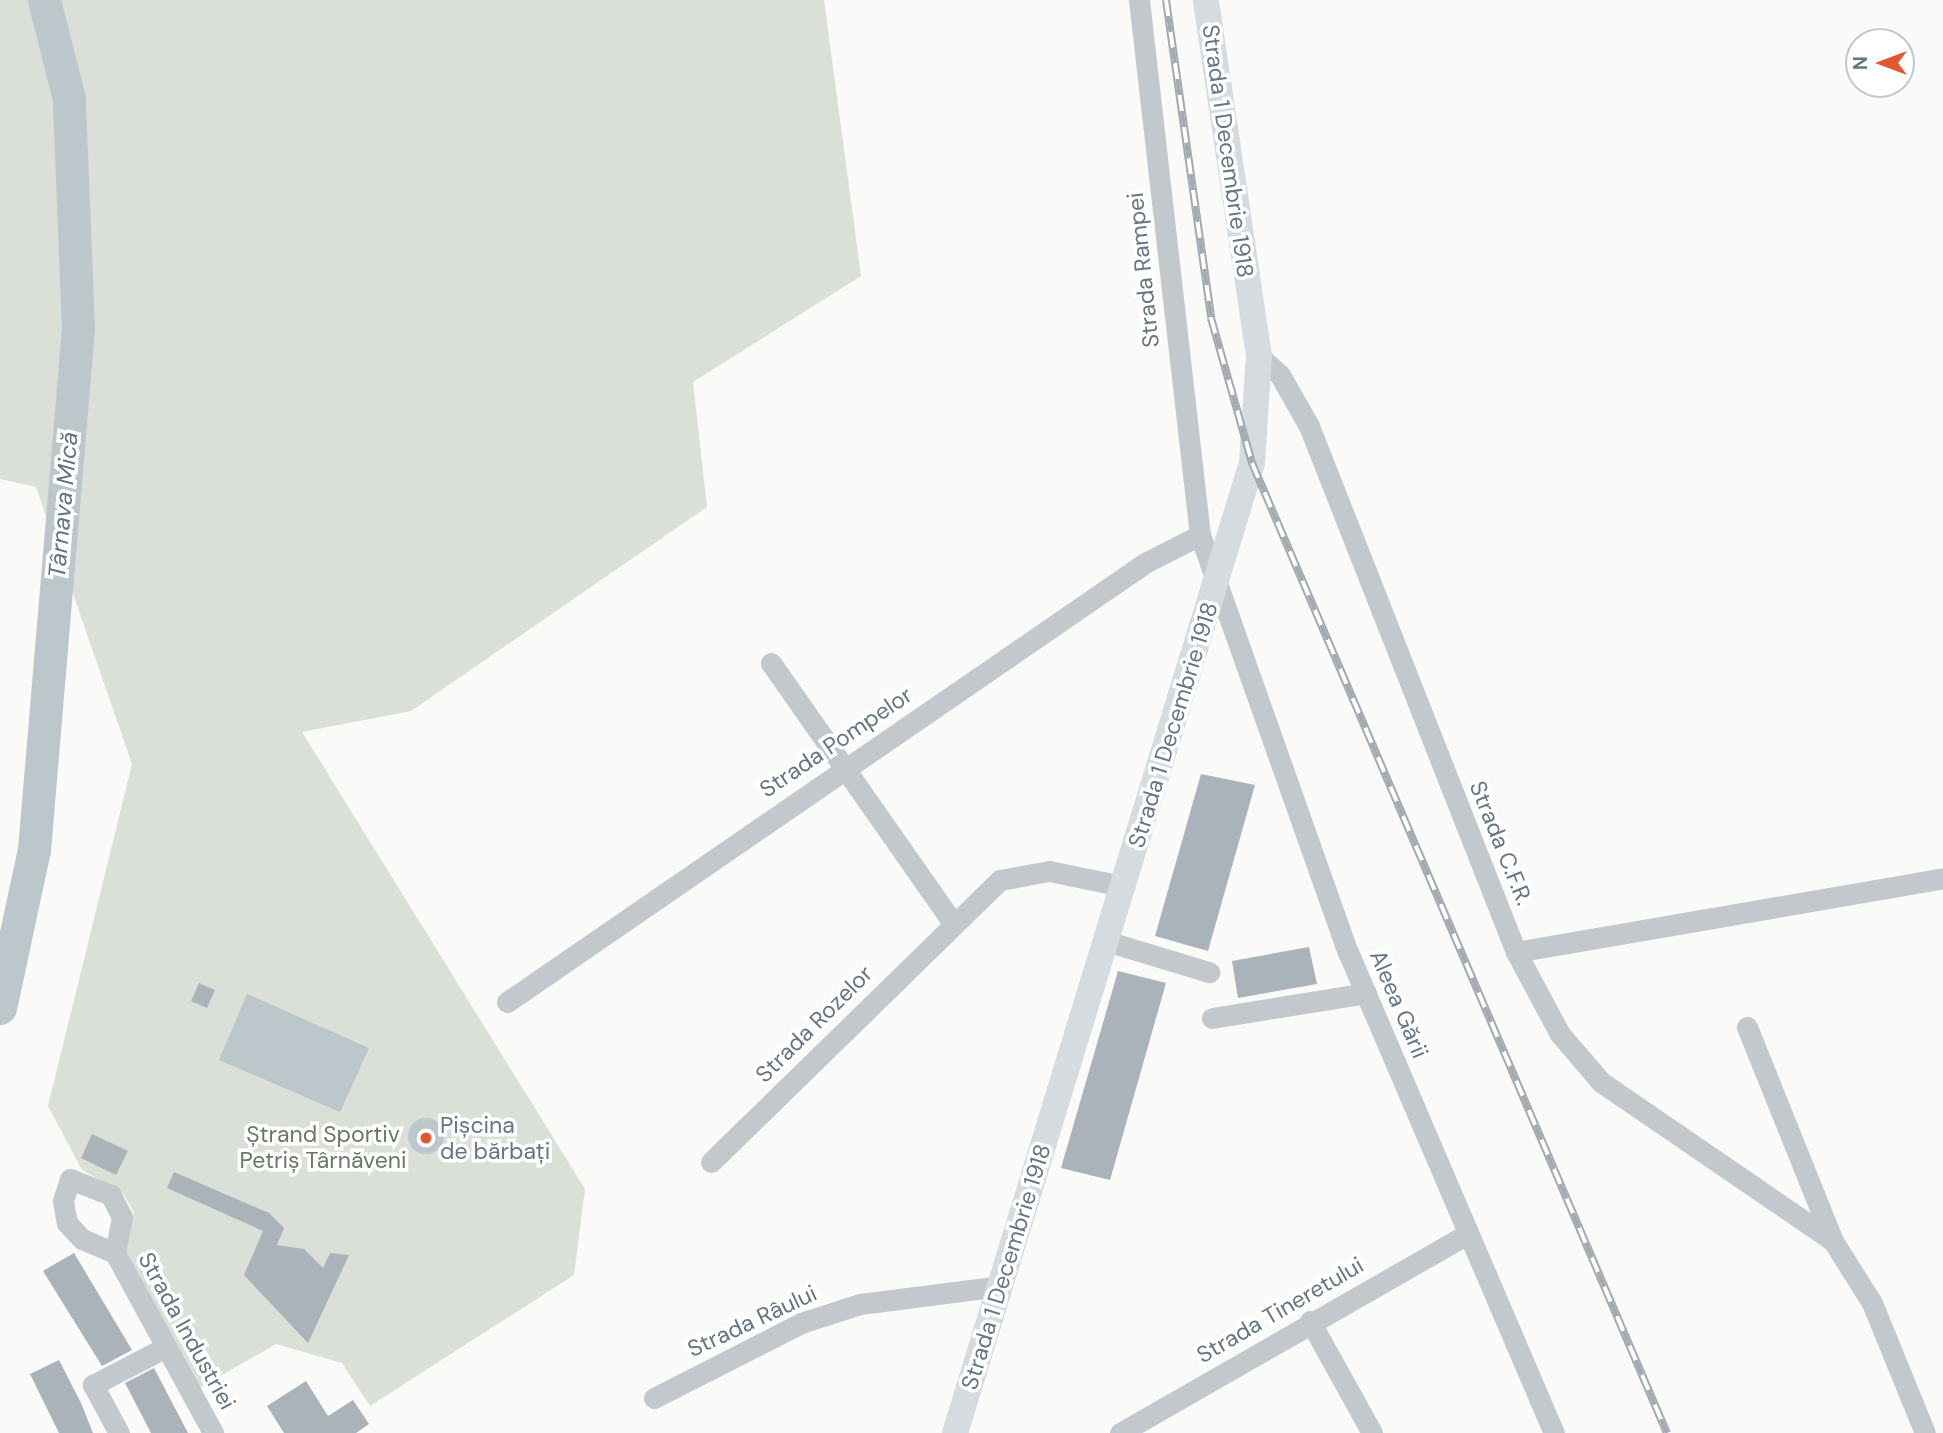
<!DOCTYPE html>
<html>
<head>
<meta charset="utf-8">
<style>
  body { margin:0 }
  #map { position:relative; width:1943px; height:1433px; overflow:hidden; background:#fafaf8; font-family:"DM Sans",sans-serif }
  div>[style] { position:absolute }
  .green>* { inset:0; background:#dadfd7 }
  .water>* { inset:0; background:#bbc7cb }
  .round { border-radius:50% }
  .river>* { height:33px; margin:-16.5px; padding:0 16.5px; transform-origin:16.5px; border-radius:16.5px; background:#bbc7cb }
  .building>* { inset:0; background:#aab3b9 }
  .minor>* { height:21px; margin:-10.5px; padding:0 10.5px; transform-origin:10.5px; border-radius:10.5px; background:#c3c8cc }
  .major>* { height:26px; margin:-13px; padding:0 13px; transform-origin:13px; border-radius:13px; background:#d6dbdf }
  .rail>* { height:8px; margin-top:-4px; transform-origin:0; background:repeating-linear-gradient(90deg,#fff 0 16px,#a2aab0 0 32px); box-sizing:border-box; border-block:2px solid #a2aab0 }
  .dots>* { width:19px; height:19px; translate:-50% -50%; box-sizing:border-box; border:4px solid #fff; border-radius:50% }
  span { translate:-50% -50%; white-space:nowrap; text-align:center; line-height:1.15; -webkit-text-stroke:7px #fff; paint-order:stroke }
  .street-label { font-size:23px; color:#657683 }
  .poi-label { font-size:23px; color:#657683 }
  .left { translate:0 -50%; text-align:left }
  .park-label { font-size:23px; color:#687a64 }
  .water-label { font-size:24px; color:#60757c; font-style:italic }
  .north { position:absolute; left:1845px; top:28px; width:70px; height:70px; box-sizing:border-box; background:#fff; border:2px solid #c1c8cd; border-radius:50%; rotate:270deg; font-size:19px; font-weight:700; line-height:28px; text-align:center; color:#657683 }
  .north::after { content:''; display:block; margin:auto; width:24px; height:32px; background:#e4572e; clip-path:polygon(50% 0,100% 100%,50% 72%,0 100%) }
</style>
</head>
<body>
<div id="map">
  <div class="green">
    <i style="clip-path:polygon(0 0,824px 0,861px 276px,693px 382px,707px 507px,411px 711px,302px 732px,585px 1189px,574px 1275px,370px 1406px,342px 1363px,276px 1344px,191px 1393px,122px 1265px,134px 1212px,123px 1193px,82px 1170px,48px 1106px,132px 764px,36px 487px,0 479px)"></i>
  </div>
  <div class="water">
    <i style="clip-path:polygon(247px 994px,369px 1048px,340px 1112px,219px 1060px)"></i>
    <i class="round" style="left:408px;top:1118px;width:36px;height:36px"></i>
  </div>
  <div class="river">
    <i style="left:0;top:1008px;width:162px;rotate:-77.9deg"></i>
    <i style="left:34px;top:850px;width:524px;rotate:-85.18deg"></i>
    <i style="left:78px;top:328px;width:229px;rotate:-92.3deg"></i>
    <i style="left:69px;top:99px;width:102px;rotate:-104.2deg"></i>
  </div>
  <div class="building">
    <i style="clip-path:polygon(1201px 774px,1255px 785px,1208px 951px,1155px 936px)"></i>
    <i style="clip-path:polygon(1309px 947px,1317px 984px,1238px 998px,1232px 961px)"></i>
    <i style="clip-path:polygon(1118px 971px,1166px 983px,1110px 1180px,1061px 1168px)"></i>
    <i style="clip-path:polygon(199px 983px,215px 990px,207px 1008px,191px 1001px)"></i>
    <i style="clip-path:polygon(92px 1134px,128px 1151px,116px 1175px,81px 1158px)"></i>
    <i style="clip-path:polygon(174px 1172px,269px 1213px,284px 1228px,277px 1245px,304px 1249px,323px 1268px,330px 1253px,349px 1255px,308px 1343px,244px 1275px,263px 1231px,167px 1188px)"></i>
    <i style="clip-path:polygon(74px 1253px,132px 1350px,102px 1366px,43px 1271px)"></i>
    <i style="clip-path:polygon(59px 1360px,81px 1403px,93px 1433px,59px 1433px,30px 1374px)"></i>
    <i style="clip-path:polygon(154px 1368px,188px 1433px,151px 1433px,125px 1383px)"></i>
    <i style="clip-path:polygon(306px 1381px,328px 1416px,353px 1400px,369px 1424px,356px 1433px,284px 1433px,267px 1406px)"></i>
  </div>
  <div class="minor">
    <i style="left:1139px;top:0;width:538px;rotate:83.5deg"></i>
    <i style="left:1200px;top:535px;width:442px;rotate:70.5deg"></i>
    <i style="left:1348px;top:952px;width:523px;rotate:66.82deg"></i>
    <i style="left:1259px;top:356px;width:28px;rotate:42deg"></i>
    <i style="left:1280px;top:375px;width:59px;rotate:60.4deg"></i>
    <i style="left:1309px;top:426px;width:565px;rotate:68.52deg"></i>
    <i style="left:1516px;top:952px;width:93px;rotate:61.8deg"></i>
    <i style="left:1560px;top:1034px;width:63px;rotate:49.5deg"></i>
    <i style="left:1601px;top:1082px;width:281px;rotate:34.4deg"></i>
    <i style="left:1833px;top:1241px;width:73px;rotate:57.8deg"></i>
    <i style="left:1872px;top:1303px;width:140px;rotate:67.8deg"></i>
    <i style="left:771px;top:663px;width:317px;rotate:55deg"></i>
    <i style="left:1106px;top:941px;width:108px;rotate:16.8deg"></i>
    <i style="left:1516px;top:952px;width:433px;rotate:-9.8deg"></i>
    <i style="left:507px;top:1002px;width:774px;rotate:-34.53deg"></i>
    <i style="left:1145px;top:563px;width:62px;rotate:-27deg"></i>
    <i style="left:1212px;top:1018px;width:156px;rotate:-9.2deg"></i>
    <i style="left:1747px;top:1027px;width:231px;rotate:68.1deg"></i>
    <i style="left:711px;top:1162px;width:404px;rotate:-44.3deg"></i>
    <i style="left:1000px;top:880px;width:50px;rotate:-10.4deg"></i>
    <i style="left:1049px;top:871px;width:75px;rotate:11.6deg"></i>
    <i style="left:115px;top:1253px;width:37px;rotate:-79deg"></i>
    <i style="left:122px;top:1217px;width:25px;rotate:-117deg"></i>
    <i style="left:111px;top:1195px;width:44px;rotate:-158.7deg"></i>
    <i style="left:70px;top:1179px;width:23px;rotate:108deg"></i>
    <i style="left:63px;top:1201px;width:22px;rotate:80deg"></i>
    <i style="left:67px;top:1223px;width:22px;rotate:47deg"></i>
    <i style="left:82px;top:1239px;width:36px;rotate:23deg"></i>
    <i style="left:115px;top:1253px;width:205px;rotate:61.4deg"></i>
    <i style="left:1310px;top:1321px;width:128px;rotate:61deg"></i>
    <i style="left:654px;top:1398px;width:165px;rotate:-27deg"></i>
    <i style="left:801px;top:1323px;width:62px;rotate:-17.9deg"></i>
    <i style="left:860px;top:1304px;width:141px;rotate:-7.3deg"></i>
    <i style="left:119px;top:1433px;width:55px;rotate:-118.4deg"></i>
    <i style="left:93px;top:1385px;width:82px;rotate:-27.5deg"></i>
    <i style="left:1120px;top:1433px;width:401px;rotate:-29.8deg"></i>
  </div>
  <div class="major">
    <i style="left:955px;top:1433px;width:1014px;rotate:-72.98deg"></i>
    <i style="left:1252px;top:463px;width:107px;rotate:-86.3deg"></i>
    <i style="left:1259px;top:356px;width:360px;rotate:-98.5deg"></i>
  </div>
  <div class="rail">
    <i style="left:1166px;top:0;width:321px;rotate:81.9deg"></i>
    <i style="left:1211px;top:318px;width:151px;rotate:74.2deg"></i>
    <i style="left:1252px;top:463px;width:1055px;rotate:66.84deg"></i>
  </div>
  <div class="dots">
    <i style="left:426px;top:1138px;background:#e4572e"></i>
  </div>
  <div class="street-label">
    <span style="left:1228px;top:151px;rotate:82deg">Strada 1 Decembrie 1918</span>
    <span style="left:1143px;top:270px;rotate:-96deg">Strada Rampei</span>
    <span style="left:1173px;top:725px;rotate:-73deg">Strada 1 Decembrie 1918</span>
    <span style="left:836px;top:742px;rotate:-34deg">Strada Pompelor</span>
    <span style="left:1501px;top:843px;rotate:68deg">Strada C.F.R.</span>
    <span style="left:1399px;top:1004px;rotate:67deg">Aleea Gării</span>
    <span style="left:814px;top:1024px;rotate:-45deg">Strada Rozelor</span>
    <span style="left:1006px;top:1267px;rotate:-73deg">Strada 1 Decembrie 1918</span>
    <span style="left:1280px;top:1310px;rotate:-30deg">Strada Tineretului</span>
    <span style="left:752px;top:1321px;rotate:-25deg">Strada Râului</span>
    <span style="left:187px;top:1331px;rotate:61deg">Strada Industriei</span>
  </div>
  <div class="poi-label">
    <span class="left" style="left:440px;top:1138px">Pișcina<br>de bărbați</span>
  </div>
  <div class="park-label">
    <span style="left:323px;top:1147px">Ștrand Sportiv<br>Petriș Târnăveni</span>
  </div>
  <div class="water-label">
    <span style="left:63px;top:505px;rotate:-85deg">Târnava Mică</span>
  </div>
  <div class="north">N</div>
</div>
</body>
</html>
